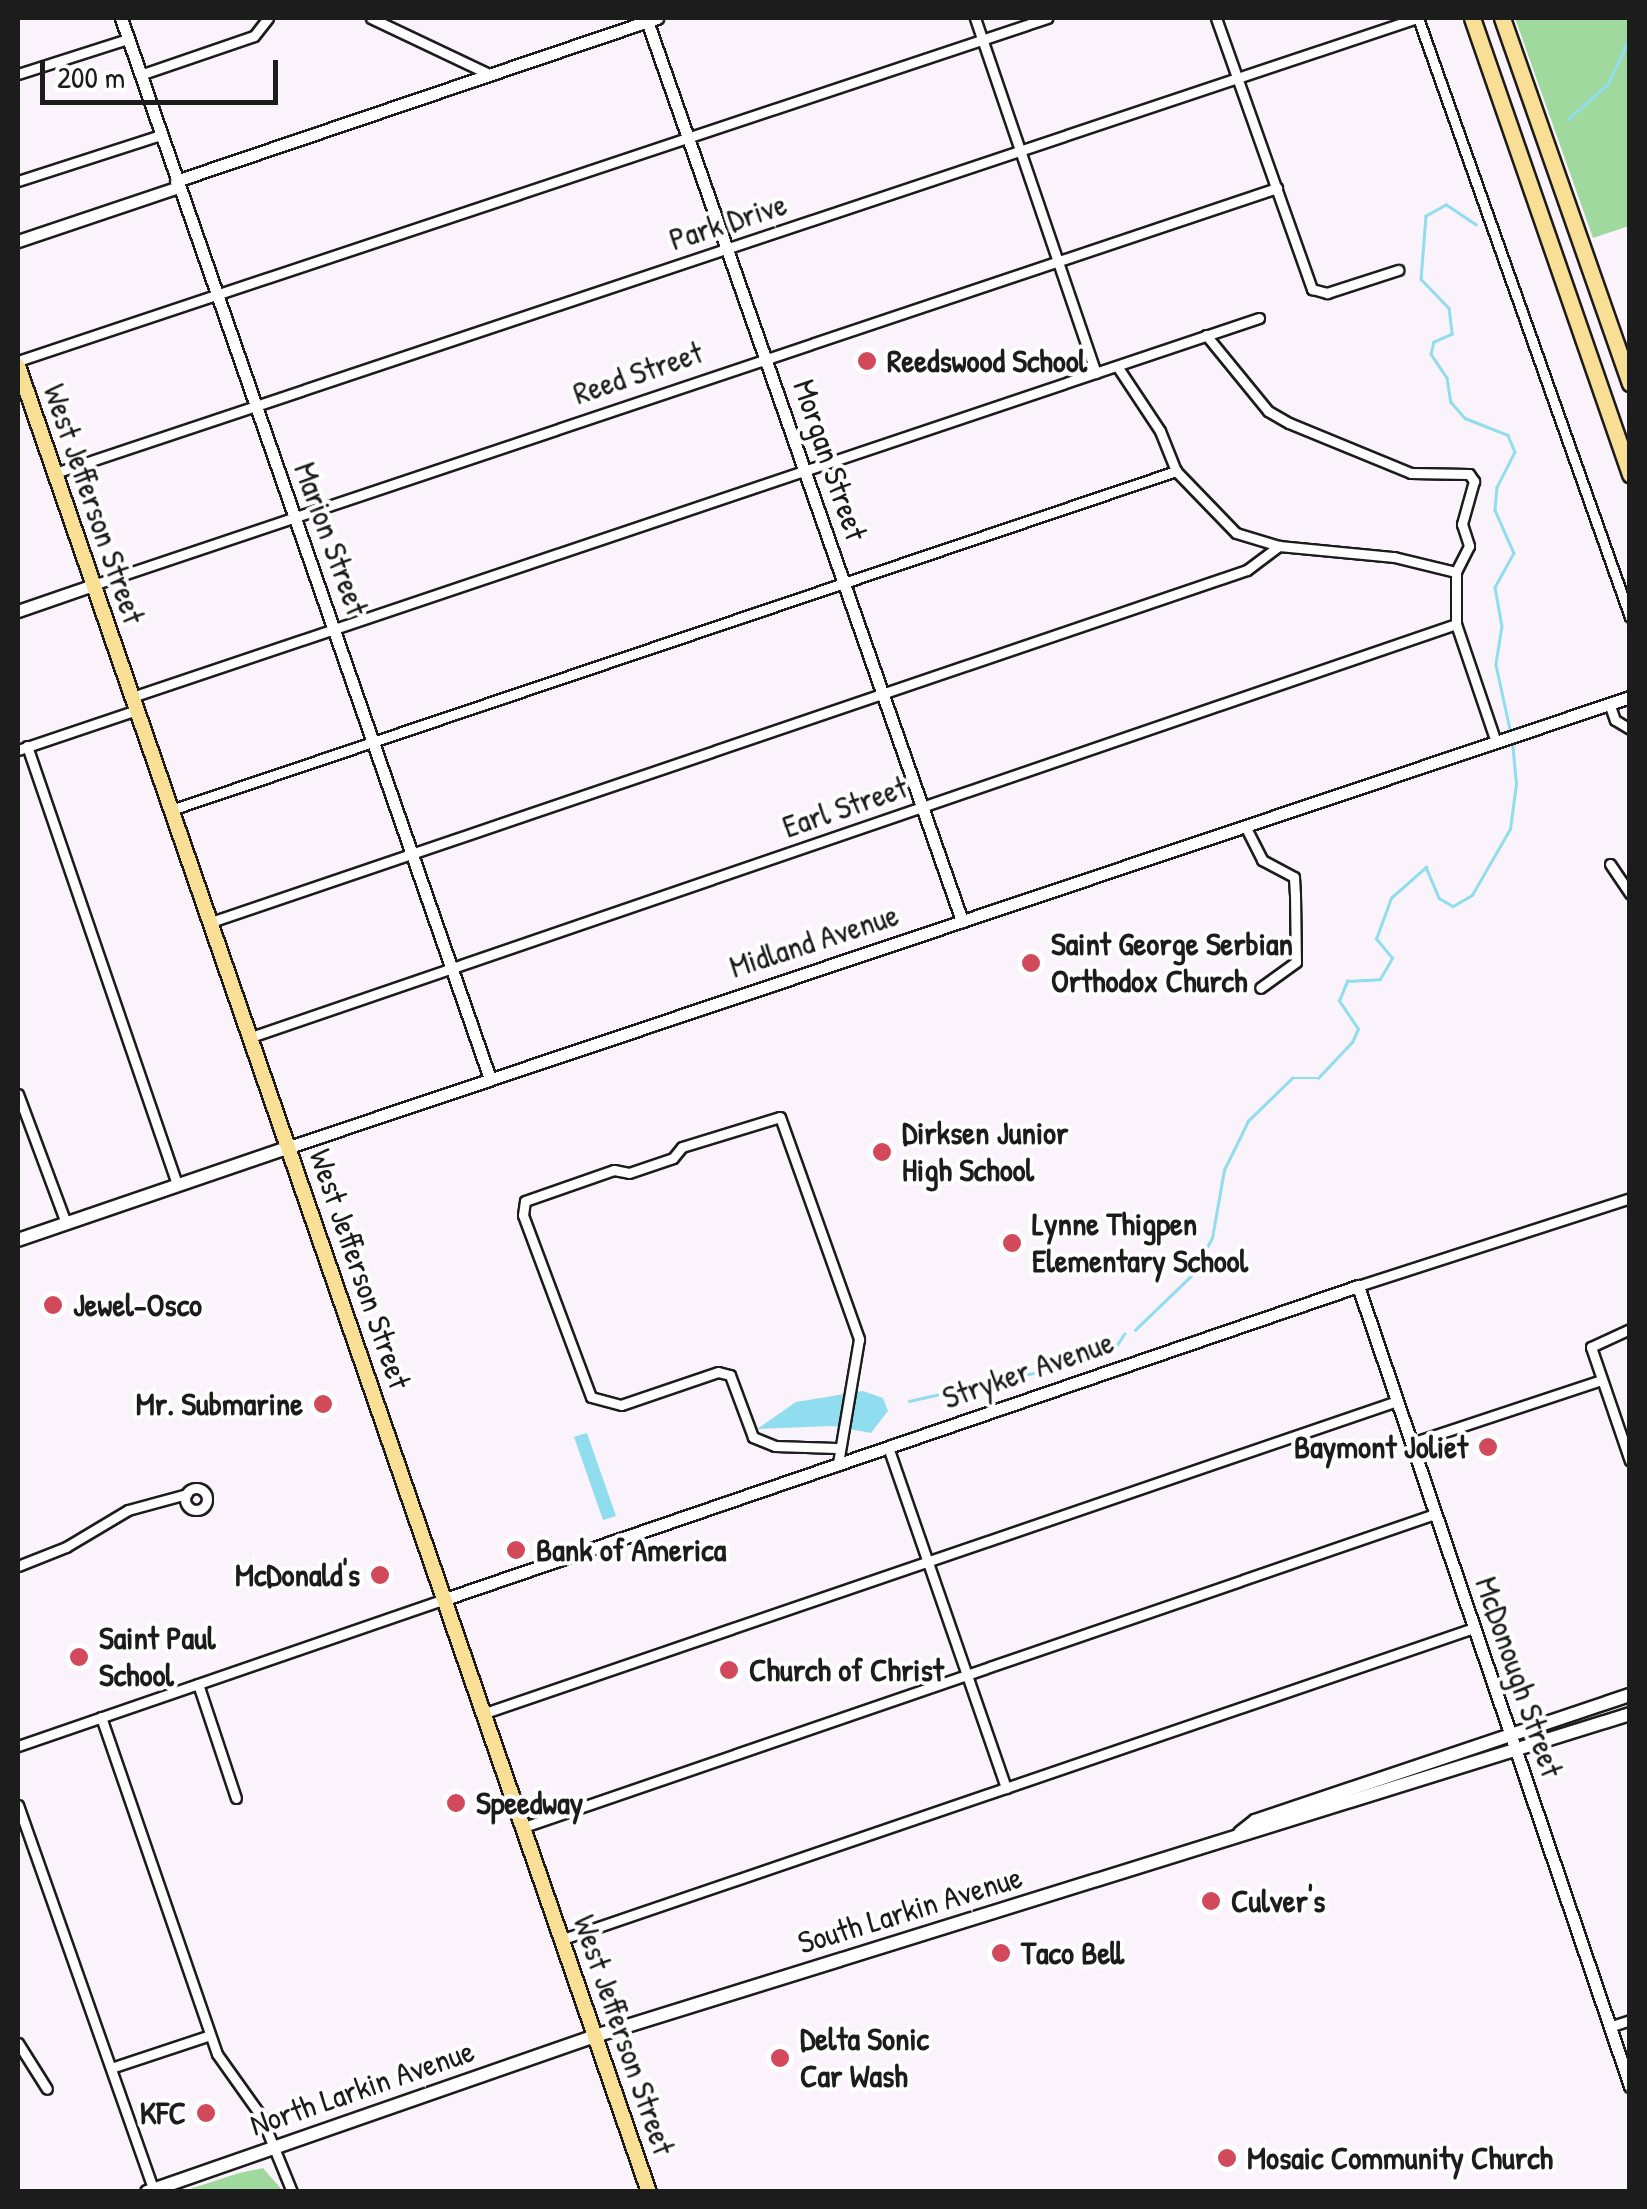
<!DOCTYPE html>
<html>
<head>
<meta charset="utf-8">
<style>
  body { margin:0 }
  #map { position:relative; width:1647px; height:2209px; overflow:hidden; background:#faf3fb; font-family:"Patrick Hand",sans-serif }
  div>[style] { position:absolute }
  .green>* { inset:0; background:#a0d99e }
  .water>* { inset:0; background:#90ddef }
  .stream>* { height:2.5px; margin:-1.25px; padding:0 1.25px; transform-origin:1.25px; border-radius:1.25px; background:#90ddef }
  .roads { filter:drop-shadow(2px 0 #1c1c1c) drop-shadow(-2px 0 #1c1c1c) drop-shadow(0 2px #1c1c1c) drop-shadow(0 -2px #1c1c1c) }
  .minor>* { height:9px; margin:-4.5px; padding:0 4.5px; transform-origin:4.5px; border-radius:4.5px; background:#fff }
  .minor>.ring { margin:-4.5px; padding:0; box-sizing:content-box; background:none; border:9px solid #fff; border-radius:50% }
  .tertiary>* { height:11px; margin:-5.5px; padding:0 5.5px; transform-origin:5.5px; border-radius:5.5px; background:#fff }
  .secondary>* { height:12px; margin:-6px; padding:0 6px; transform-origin:6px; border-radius:6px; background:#fff }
  .primary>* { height:14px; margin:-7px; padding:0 7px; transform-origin:7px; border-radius:7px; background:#f9df96 }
  .motorway>* { height:15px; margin:-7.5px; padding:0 7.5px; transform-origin:7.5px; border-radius:7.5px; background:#f9df96 }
  .dots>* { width:28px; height:28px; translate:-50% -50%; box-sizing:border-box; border:5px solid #fff; border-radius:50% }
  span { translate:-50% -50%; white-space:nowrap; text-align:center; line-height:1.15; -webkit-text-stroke:8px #fff; paint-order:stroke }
  .street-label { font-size:32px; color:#1c1c1c }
  .poi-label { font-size:32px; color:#1c1c1c; font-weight:700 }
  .left { translate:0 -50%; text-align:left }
  .right { translate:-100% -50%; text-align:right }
  .frame { position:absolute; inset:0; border:20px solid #1c1c1c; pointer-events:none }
  .scale { position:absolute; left:40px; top:60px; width:238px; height:45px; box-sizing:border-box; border:5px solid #1c1c1c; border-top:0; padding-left:12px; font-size:30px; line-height:35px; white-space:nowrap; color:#1c1c1c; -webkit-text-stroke:8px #fff; paint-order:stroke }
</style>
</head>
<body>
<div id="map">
  <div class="green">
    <i style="clip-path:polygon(1515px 18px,1629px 18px,1629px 226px,1593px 238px)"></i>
    <i style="clip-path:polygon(263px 2168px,283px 2191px,184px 2191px,239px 2173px)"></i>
  </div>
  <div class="water">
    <i style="clip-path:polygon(863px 1391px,883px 1398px,888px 1411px,871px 1433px,833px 1426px,757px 1429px,796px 1402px)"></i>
    <i style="clip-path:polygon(587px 1433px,616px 1516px,603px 1520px,574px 1437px)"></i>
  </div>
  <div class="stream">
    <i style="left:1568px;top:119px;width:53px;rotate:-41.2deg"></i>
    <i style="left:1608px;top:84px;width:53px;rotate:-65.4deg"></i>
    <i style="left:1476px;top:225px;width:36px;rotate:-146deg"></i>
    <i style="left:1446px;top:205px;width:23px;rotate:151deg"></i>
    <i style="left:1426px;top:216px;width:63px;rotate:94.5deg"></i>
    <i style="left:1421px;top:279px;width:40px;rotate:46deg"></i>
    <i style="left:1449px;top:308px;width:26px;rotate:83deg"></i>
    <i style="left:1452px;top:334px;width:20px;rotate:156deg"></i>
    <i style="left:1434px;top:342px;width:12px;rotate:104deg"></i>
    <i style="left:1431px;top:354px;width:29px;rotate:56deg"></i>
    <i style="left:1447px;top:378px;width:24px;rotate:81deg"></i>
    <i style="left:1451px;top:402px;width:21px;rotate:49deg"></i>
    <i style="left:1465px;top:418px;width:46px;rotate:21.6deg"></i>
    <i style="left:1508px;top:435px;width:18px;rotate:68deg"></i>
    <i style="left:1515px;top:452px;width:39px;rotate:117deg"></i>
    <i style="left:1497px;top:487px;width:23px;rotate:95deg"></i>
    <i style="left:1495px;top:510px;width:47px;rotate:66.2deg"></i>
    <i style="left:1514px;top:553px;width:39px;rotate:119deg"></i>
    <i style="left:1495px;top:587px;width:40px;rotate:80deg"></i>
    <i style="left:1502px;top:626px;width:39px;rotate:99deg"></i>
    <i style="left:1496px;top:665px;width:66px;rotate:77.7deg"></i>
    <i style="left:1135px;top:1330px;width:78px;rotate:-44deg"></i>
    <i style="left:1191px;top:1276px;width:43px;rotate:-61.1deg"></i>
    <i style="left:1212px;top:1238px;width:69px;rotate:-80deg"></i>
    <i style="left:1224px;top:1170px;width:55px;rotate:-63.9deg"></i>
    <i style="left:1248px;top:1121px;width:62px;rotate:-44.3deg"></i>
    <i style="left:1292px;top:1078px;width:26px"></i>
    <i style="left:1318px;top:1078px;width:50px;rotate:-46.6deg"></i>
    <i style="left:1352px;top:1042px;width:14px;rotate:-65deg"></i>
    <i style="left:1358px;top:1029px;width:34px;rotate:-124deg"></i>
    <i style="left:1339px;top:1001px;width:22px;rotate:-68deg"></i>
    <i style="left:1347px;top:981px;width:33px;rotate:-3deg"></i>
    <i style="left:1380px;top:979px;width:24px;rotate:-60deg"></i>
    <i style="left:1392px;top:958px;width:25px;rotate:-130deg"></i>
    <i style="left:1376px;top:939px;width:44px;rotate:-69.9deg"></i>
    <i style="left:1391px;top:898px;width:47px;rotate:-41.5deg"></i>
    <i style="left:1426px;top:867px;width:34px;rotate:67deg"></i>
    <i style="left:1439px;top:898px;width:16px;rotate:30deg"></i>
    <i style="left:1453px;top:906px;width:22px;rotate:-30deg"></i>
    <i style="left:1472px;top:895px;width:76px;rotate:-60.1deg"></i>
    <i style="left:1510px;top:829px;width:45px;rotate:-82.4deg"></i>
    <i style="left:1516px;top:784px;width:42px;rotate:-95.4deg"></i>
    <i style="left:909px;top:1401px;width:173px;rotate:-12.7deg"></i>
    <i style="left:1078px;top:1363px;width:27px;rotate:-51deg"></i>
    <i style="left:1095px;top:1342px;width:21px;rotate:17deg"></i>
    <i style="left:1115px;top:1348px;width:17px;rotate:-57deg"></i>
  </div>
  <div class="roads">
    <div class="minor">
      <i style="left:371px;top:18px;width:131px;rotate:25.4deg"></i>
      <i style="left:975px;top:18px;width:375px;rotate:71.2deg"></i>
      <i style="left:1216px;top:18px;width:288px;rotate:70.5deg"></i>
      <i style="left:1312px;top:289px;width:16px;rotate:15deg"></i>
      <i style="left:1327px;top:293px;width:75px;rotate:-17.9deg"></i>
      <i style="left:1418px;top:18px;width:635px;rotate:70.51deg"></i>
      <i style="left:18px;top:74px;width:115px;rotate:-17.7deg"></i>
      <i style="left:140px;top:75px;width:120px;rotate:-18.9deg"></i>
      <i style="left:254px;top:36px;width:23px;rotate:-52deg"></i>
      <i style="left:18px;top:181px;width:149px;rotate:-17.9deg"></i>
      <i style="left:1206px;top:335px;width:98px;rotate:50.8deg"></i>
      <i style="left:1268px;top:411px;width:24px;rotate:30deg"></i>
      <i style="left:1289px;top:423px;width:132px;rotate:22.3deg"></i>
      <i style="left:1411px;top:473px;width:58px;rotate:1deg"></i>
      <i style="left:1469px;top:474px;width:9px;rotate:54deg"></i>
      <i style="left:1474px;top:481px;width:45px;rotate:105.6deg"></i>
      <i style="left:1462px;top:524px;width:23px;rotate:72deg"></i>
      <i style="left:1469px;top:546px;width:29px;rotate:117deg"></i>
      <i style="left:18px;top:361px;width:1085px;rotate:-18.43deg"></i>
      <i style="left:1117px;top:366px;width:78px;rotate:56.5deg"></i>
      <i style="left:1160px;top:431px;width:43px;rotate:68.2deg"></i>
      <i style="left:1176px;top:471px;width:86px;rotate:45.9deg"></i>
      <i style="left:1236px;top:533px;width:45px;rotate:16.8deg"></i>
      <i style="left:1279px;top:546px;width:116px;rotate:5.5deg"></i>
      <i style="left:1394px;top:557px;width:64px;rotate:13.6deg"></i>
      <i style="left:1456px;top:572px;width:52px;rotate:90deg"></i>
      <i style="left:1456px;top:624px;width:125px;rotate:71.3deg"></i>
      <i style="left:55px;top:473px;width:1436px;rotate:-18.47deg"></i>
      <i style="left:93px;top:585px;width:1249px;rotate:-18.54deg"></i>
      <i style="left:132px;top:697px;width:1189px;rotate:-18.59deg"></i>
      <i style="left:1609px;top:703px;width:18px;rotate:71deg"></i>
      <i style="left:1615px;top:720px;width:17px;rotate:31deg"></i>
      <i style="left:27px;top:746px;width:464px;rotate:71.1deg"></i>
      <i style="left:18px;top:750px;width:126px;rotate:-18.6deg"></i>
      <i style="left:171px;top:810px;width:1061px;rotate:-18.64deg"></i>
      <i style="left:1245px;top:826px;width:38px;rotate:63deg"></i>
      <i style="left:1262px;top:860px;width:36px;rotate:28deg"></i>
      <i style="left:1294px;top:877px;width:17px;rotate:87deg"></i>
      <i style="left:1295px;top:894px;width:68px;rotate:89.2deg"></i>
      <i style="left:1296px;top:962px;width:44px;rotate:144.2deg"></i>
      <i style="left:1610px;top:864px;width:36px;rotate:56deg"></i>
      <i style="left:211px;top:922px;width:1094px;rotate:-18.77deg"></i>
      <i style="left:1247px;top:570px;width:40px;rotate:-37deg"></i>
      <i style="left:251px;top:1037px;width:1274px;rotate:-18.92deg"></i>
      <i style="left:18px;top:1094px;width:138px;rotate:69.6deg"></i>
      <i style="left:1358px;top:1286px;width:286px;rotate:-17.9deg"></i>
      <i style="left:1630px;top:1329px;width:43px;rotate:155.2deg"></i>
      <i style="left:1591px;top:1347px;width:120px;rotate:71.1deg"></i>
      <i style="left:1411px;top:1443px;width:200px;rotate:-18.3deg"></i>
      <i style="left:888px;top:1447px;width:361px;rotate:70.9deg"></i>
      <i style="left:836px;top:1448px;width:61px;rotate:-178.1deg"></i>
      <i style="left:775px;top:1446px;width:24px;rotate:-158deg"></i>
      <i style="left:753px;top:1437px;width:66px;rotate:-110.4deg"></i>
      <i style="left:730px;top:1375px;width:12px;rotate:-166deg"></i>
      <i style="left:718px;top:1372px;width:102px;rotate:161.2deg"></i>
      <i style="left:621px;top:1405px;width:31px;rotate:-165deg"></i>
      <i style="left:591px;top:1397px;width:194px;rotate:-110.5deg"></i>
      <i style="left:523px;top:1215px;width:14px;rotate:-82deg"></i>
      <i style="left:525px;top:1201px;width:94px;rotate:-19.2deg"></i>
      <i style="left:614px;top:1170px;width:15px;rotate:11deg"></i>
      <i style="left:629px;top:1173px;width:46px;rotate:-18.8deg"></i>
      <i style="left:673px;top:1158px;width:14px;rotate:-51deg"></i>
      <i style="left:682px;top:1147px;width:102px;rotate:-17deg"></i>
      <i style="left:780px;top:1117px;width:236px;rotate:70.4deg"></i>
      <i style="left:859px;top:1339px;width:126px;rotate:99.6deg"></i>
      <i class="ring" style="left:185px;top:1488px;width:13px;height:13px"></i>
      <i style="left:18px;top:1566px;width:52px;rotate:-21.6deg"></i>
      <i style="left:66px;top:1547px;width:72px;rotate:-30.8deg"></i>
      <i style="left:128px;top:1510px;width:61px;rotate:-15.2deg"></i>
      <i style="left:198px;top:1684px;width:120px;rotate:71.6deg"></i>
      <i style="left:485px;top:1713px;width:964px;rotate:-18.89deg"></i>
      <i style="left:101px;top:1717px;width:356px;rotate:71deg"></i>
      <i style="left:217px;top:2054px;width:76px;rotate:54.6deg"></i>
      <i style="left:261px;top:2116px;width:82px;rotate:67.8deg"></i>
      <i style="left:18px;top:1746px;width:452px;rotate:-19deg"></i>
      <i style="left:18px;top:1805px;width:407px;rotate:70.6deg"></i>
      <i style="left:524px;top:1827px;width:963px;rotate:-18.96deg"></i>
      <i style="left:563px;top:1939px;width:963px;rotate:-18.85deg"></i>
      <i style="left:1609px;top:2027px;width:22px;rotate:-18deg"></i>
      <i style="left:18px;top:2043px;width:54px;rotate:57.8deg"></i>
      <i style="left:111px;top:2068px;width:104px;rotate:-18.4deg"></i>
    </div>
    <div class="tertiary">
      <i style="left:121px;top:18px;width:1123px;rotate:70.82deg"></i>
      <i style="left:646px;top:18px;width:957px;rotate:70.71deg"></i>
      <i style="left:176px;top:181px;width:508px;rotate:-18.72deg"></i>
      <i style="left:18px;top:241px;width:169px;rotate:-18.6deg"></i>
      <i style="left:18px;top:611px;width:79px;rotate:-19.1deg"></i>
      <i style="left:289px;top:1147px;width:1414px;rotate:-18.55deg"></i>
      <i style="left:445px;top:1599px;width:965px;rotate:-18.92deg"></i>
      <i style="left:1358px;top:1286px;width:845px;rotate:71.22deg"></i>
    </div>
    <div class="secondary">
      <i style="left:18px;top:1240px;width:287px;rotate:-18.9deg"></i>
      <i style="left:1240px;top:1833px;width:19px;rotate:-39deg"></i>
      <i style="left:1255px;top:1821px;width:396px;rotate:-18.6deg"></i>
      <i style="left:147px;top:2192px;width:474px;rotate:-19.2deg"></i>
      <i style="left:595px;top:2036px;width:1084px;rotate:-17.28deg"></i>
    </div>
    <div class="primary">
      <i style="left:18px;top:366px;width:1932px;rotate:70.94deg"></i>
    </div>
    <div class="motorway">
      <i style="left:1472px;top:18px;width:483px;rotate:70.9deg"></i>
      <i style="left:1502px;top:18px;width:387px;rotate:70.7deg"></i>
    </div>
  </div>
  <div class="dots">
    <i style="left:867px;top:361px;background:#d1495b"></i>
    <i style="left:1031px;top:963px;background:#d1495b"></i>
    <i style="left:882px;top:1152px;background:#d1495b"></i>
    <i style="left:1012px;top:1243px;background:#d1495b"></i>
    <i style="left:53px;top:1305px;background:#d1495b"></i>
    <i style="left:323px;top:1404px;background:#d1495b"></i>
    <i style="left:1488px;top:1447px;background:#d1495b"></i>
    <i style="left:516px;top:1550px;background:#d1495b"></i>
    <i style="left:380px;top:1575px;background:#d1495b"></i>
    <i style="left:79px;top:1657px;background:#d1495b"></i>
    <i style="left:729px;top:1670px;background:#d1495b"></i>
    <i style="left:456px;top:1803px;background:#d1495b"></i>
    <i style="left:1211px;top:1901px;background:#d1495b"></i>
    <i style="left:1001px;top:1953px;background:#d1495b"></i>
    <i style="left:780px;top:2058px;background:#d1495b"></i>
    <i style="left:206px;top:2113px;background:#d1495b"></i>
    <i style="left:1227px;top:2158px;background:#d1495b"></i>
  </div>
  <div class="street-label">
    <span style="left:728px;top:222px;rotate:-18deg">Park Drive</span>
    <span style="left:638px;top:373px;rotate:-19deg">Reed Street</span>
    <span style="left:830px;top:460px;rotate:71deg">Morgan Street</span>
    <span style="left:94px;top:504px;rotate:71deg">West Jefferson Street</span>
    <span style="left:331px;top:539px;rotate:70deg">Marion Street</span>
    <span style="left:845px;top:807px;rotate:-19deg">Earl Street</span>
    <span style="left:814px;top:941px;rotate:-18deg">Midland Avenue</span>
    <span style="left:360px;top:1269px;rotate:71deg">West Jefferson Street</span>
    <span style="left:1028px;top:1370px;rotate:-19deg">Stryker Avenue</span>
    <span style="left:1519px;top:1677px;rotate:71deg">McDonough Street</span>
    <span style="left:910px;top:1910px;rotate:-17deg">South Larkin Avenue</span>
    <span style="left:624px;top:2035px;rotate:71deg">West Jefferson Street</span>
    <span style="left:362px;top:2088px;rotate:-19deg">North Larkin Avenue</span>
  </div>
  <div class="poi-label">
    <span class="left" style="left:887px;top:361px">Reedswood School</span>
    <span class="left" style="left:1051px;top:963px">Saint George Serbian<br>Orthodox Church</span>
    <span class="left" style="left:902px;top:1152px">Dirksen Junior<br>High School</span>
    <span class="left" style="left:1032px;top:1243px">Lynne Thigpen<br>Elementary School</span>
    <span class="left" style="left:73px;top:1305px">Jewel-Osco</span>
    <span class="right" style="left:303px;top:1404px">Mr. Submarine</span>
    <span class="right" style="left:1468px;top:1447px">Baymont Joliet</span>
    <span class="left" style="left:536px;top:1550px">Bank of America</span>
    <span class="right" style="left:360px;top:1575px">McDonald's</span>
    <span class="left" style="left:99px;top:1657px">Saint Paul<br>School</span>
    <span class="left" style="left:749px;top:1670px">Church of Christ</span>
    <span class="left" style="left:476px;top:1803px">Speedway</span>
    <span class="left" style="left:1231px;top:1901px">Culver's</span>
    <span class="left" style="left:1021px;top:1953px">Taco Bell</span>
    <span class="left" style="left:800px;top:2058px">Delta Sonic<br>Car Wash</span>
    <span class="right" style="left:186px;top:2113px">KFC</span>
    <span class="left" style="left:1247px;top:2158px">Mosaic Community Church</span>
  </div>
  <div class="frame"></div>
  <div class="scale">200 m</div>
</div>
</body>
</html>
